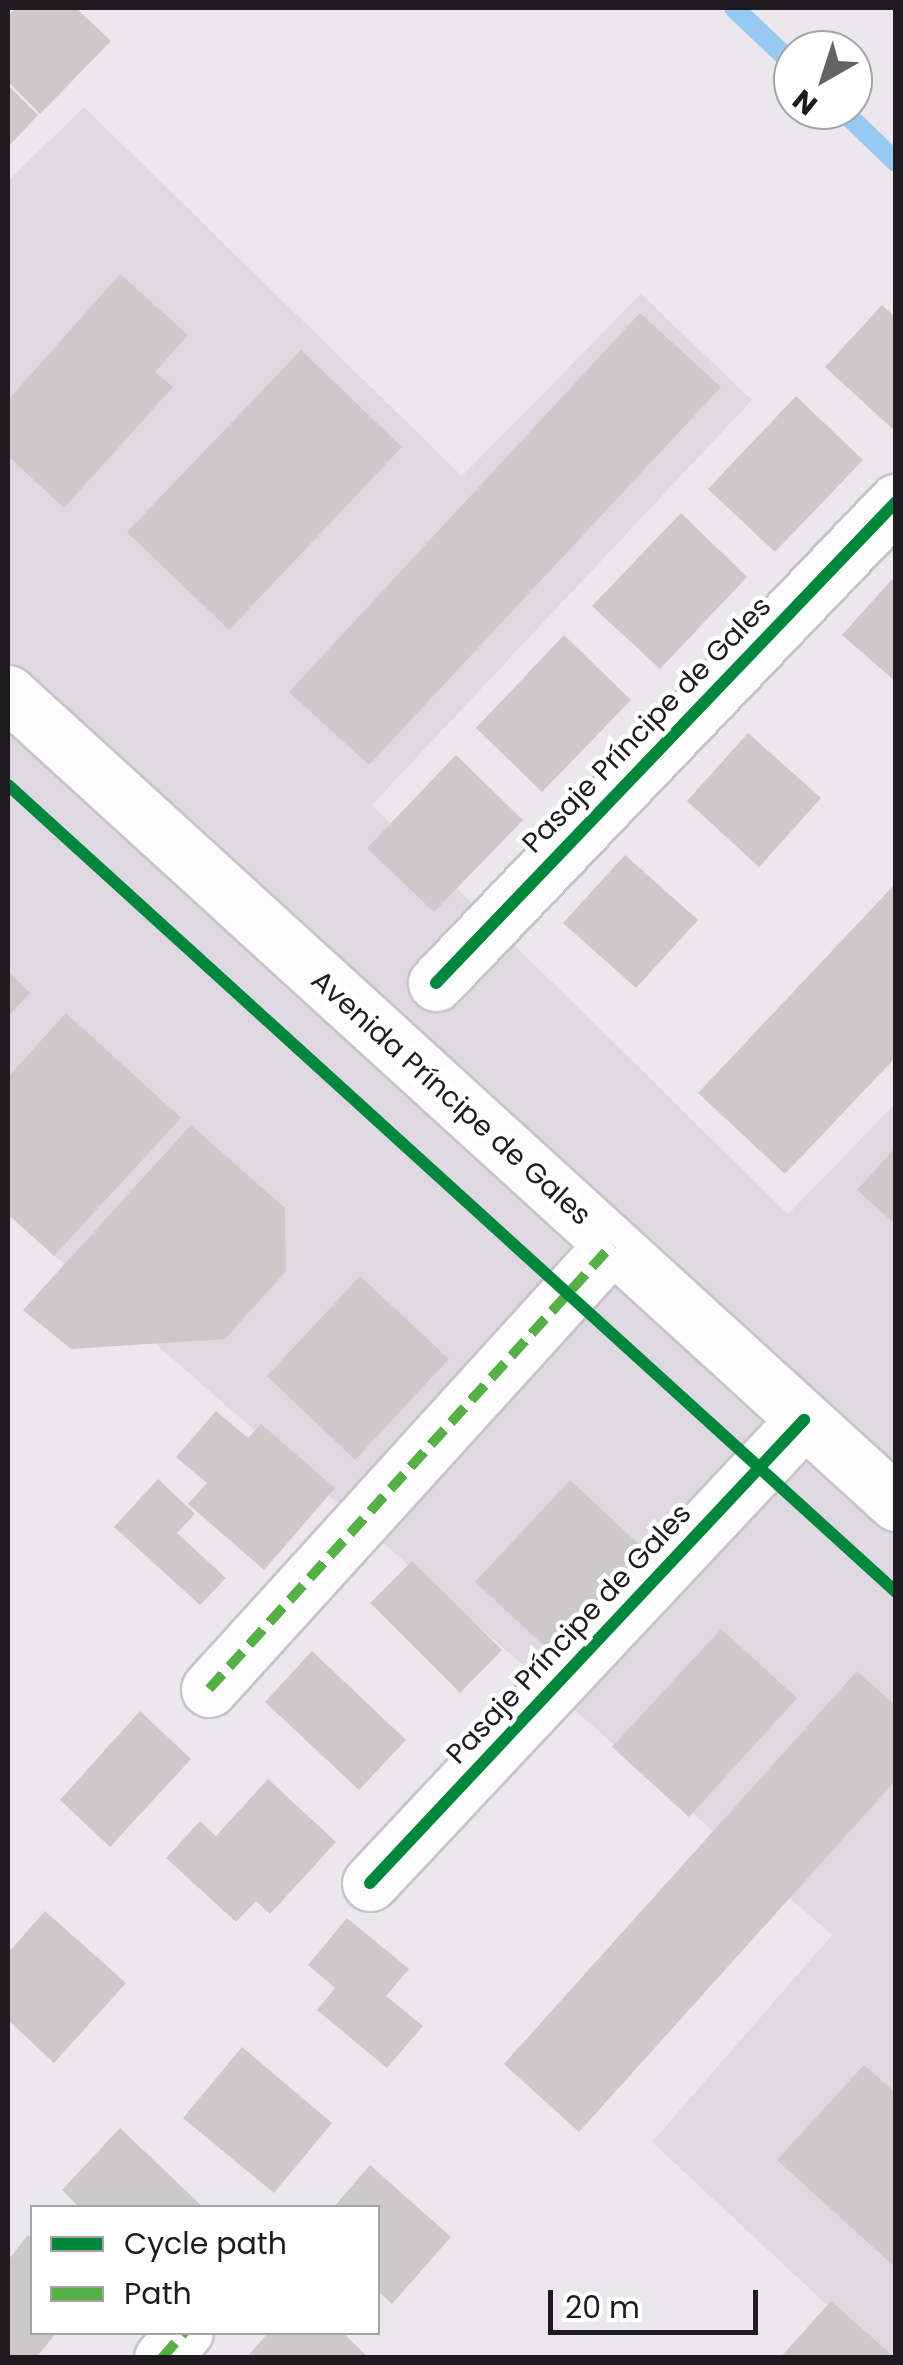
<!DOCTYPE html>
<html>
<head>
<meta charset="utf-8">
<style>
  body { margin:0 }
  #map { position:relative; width:903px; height:2365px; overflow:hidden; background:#ebe8ed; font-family:Poppins,sans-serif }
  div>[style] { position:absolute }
  .built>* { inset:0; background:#dfd8e2 }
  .stream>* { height:20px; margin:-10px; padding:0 10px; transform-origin:10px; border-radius:10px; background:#98c9f2 }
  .building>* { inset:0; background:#cbc9ca }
  .roads { filter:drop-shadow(2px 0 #c7c4c8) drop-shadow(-2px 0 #c7c4c8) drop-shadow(0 2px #c7c4c8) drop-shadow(0 -2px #c7c4c8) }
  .minor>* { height:55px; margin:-27.5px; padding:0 27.5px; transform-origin:27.5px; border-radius:27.5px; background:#fcfcfc }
  .secondary>* { height:55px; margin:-27.5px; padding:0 27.5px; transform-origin:27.5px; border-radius:27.5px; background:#fcfcfc }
  .quiet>* { height:10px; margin-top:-5px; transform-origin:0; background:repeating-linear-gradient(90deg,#55b145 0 20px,transparent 0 30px) }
  .cycleway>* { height:12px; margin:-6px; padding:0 6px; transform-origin:6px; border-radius:6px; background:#00873e }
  span { translate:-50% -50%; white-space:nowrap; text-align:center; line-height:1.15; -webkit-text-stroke:9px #fff; paint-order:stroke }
  .street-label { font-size:28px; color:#1d1b1e }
  .frame { position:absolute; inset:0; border:10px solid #1d1b1e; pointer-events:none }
  .legend { position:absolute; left:30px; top:2205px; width:350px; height:130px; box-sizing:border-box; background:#fff; border:2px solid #a5a4a5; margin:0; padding:12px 18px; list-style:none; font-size:30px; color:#1d1b1e }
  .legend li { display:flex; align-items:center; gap:20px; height:50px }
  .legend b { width:50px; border:2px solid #a5a4a5 }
  .north { position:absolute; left:773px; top:30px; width:100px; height:100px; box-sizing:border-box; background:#fff; border:2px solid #a5a4a5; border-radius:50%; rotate:219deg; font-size:28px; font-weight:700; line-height:40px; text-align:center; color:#1d1b1e }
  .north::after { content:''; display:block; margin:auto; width:35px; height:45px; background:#656366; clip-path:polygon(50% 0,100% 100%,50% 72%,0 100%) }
  .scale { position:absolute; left:548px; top:2290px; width:210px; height:45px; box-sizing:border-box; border:5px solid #1d1b1e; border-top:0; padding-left:12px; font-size:30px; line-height:35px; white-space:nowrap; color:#1d1b1e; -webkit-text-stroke:8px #fff; paint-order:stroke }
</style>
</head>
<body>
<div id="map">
  <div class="built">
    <i style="clip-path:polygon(84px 107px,462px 476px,641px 294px,752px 400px,372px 805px,788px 1214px,895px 1104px,895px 2357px,883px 2357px,652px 2142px,832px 1935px,8px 1215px,8px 181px)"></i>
  </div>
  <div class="stream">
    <i style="left:734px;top:8px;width:81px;rotate:43.5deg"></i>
    <i style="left:842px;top:110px;width:75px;rotate:43.9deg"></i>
  </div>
  <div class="building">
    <i style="clip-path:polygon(15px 8px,76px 8px,111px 41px,40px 114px,8px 82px,8px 16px)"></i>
    <i style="clip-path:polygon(8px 85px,38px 115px,8px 147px)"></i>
    <i style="clip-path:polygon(120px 274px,188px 335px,155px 372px,173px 387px,64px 508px,8px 456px,8px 400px)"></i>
    <i style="clip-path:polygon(882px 305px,896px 318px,896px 432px,825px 367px)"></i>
    <i style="clip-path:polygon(640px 313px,721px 387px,369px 765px,289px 692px)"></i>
    <i style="clip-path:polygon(301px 350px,402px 447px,229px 630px,127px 532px)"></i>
    <i style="clip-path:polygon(796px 396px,863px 460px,775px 552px,708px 489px)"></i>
    <i style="clip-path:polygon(681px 513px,747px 577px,660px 669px,592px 606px)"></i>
    <i style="clip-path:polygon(896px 575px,896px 682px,842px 635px)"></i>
    <i style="clip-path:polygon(564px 635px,631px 700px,542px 792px,476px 728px)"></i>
    <i style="clip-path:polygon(748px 733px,821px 798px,759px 867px,687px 801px)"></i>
    <i style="clip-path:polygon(456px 755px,523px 820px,434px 912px,367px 848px)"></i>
    <i style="clip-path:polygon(625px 855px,698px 920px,636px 988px,563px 923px)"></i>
    <i style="clip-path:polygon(896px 883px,896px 1057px,785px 1174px,698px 1093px)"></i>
    <i style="clip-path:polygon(8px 971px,30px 993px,8px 1016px)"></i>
    <i style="clip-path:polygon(66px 1013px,181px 1118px,54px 1256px,8px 1214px,8px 1077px)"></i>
    <i style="clip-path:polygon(191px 1125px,285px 1208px,286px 1271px,225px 1339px,71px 1349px,23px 1310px)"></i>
    <i style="clip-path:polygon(896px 1147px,896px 1225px,857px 1190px)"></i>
    <i style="clip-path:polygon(360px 1276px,449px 1359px,355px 1460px,267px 1376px)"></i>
    <i style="clip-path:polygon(216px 1411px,248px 1438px,261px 1424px,335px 1488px,264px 1570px,188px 1504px,207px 1483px,176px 1457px)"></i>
    <i style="clip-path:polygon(158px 1479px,195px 1514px,177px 1533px,226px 1578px,200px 1605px,114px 1527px)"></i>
    <i style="clip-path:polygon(570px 1480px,644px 1549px,550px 1651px,475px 1582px)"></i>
    <i style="clip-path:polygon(412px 1561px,502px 1650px,460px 1693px,370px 1603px)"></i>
    <i style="clip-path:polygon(721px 1629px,797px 1698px,689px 1817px,612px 1747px)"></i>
    <i style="clip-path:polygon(312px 1651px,406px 1740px,359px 1790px,265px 1702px)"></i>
    <i style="clip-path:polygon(857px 1671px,896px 1706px,896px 1780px,579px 2132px,504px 2064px)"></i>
    <i style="clip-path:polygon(140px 1711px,191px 1759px,110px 1847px,60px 1800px)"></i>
    <i style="clip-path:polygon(268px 1779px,336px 1842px,270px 1914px,256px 1901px,236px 1922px,166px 1858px,200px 1821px,216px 1836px)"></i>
    <i style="clip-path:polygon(45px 1911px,126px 1983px,54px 2063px,8px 2020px,8px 1953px)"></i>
    <i style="clip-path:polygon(347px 1918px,409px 1969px,386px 1996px,423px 2026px,387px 2068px,317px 2010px,335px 1988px,308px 1965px)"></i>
    <i style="clip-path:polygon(242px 2047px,332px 2123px,274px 2193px,183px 2118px)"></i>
    <i style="clip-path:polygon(864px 2065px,896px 2093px,896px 2268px,777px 2160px)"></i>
    <i style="clip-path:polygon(120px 2128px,202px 2206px,201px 2208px,80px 2208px,62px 2190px)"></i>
    <i style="clip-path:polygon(370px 2165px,451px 2237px,392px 2304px,378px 2291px,378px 2208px,333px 2208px)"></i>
    <i style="clip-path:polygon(28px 2235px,32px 2238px,32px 2332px,57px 2332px,36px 2358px,8px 2358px,8px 2260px)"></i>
    <i style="clip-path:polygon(831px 2301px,895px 2358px,780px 2358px)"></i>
    <i style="clip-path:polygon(269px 2332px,342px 2332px,369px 2358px,246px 2358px)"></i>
  </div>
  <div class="roads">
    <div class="minor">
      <i style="left:436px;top:983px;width:666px;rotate:-46.28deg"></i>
      <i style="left:209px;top:1689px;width:600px;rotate:-47.77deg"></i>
      <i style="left:370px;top:1883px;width:635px;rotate:-46.85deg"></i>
      <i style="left:162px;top:2358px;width:35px;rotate:-49deg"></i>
    </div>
    <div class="secondary">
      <i style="left:8px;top:693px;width:1202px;rotate:42.37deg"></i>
    </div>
  </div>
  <div class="quiet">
    <i style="left:209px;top:1689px;width:600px;rotate:-47.77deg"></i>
    <i style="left:162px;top:2358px;width:35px;rotate:-49deg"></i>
  </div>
  <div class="cycleway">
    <i style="left:8px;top:785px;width:1200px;rotate:42.26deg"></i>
    <i style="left:436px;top:983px;width:666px;rotate:-46.28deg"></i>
    <i style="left:370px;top:1883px;width:635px;rotate:-46.85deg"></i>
  </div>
  <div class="street-label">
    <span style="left:647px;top:725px;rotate:-46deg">Pasaje Príncipe de Gales</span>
    <span style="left:451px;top:1098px;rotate:42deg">Avenida Príncipe de Gales</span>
    <span style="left:569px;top:1634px;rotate:-47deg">Pasaje Príncipe de Gales</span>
  </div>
  <div class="frame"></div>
  <ul class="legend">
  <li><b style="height:12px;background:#00873e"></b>Cycle path</li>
  <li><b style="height:12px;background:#55b145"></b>Path</li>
  </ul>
  <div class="north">N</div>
  <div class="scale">20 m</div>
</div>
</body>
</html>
